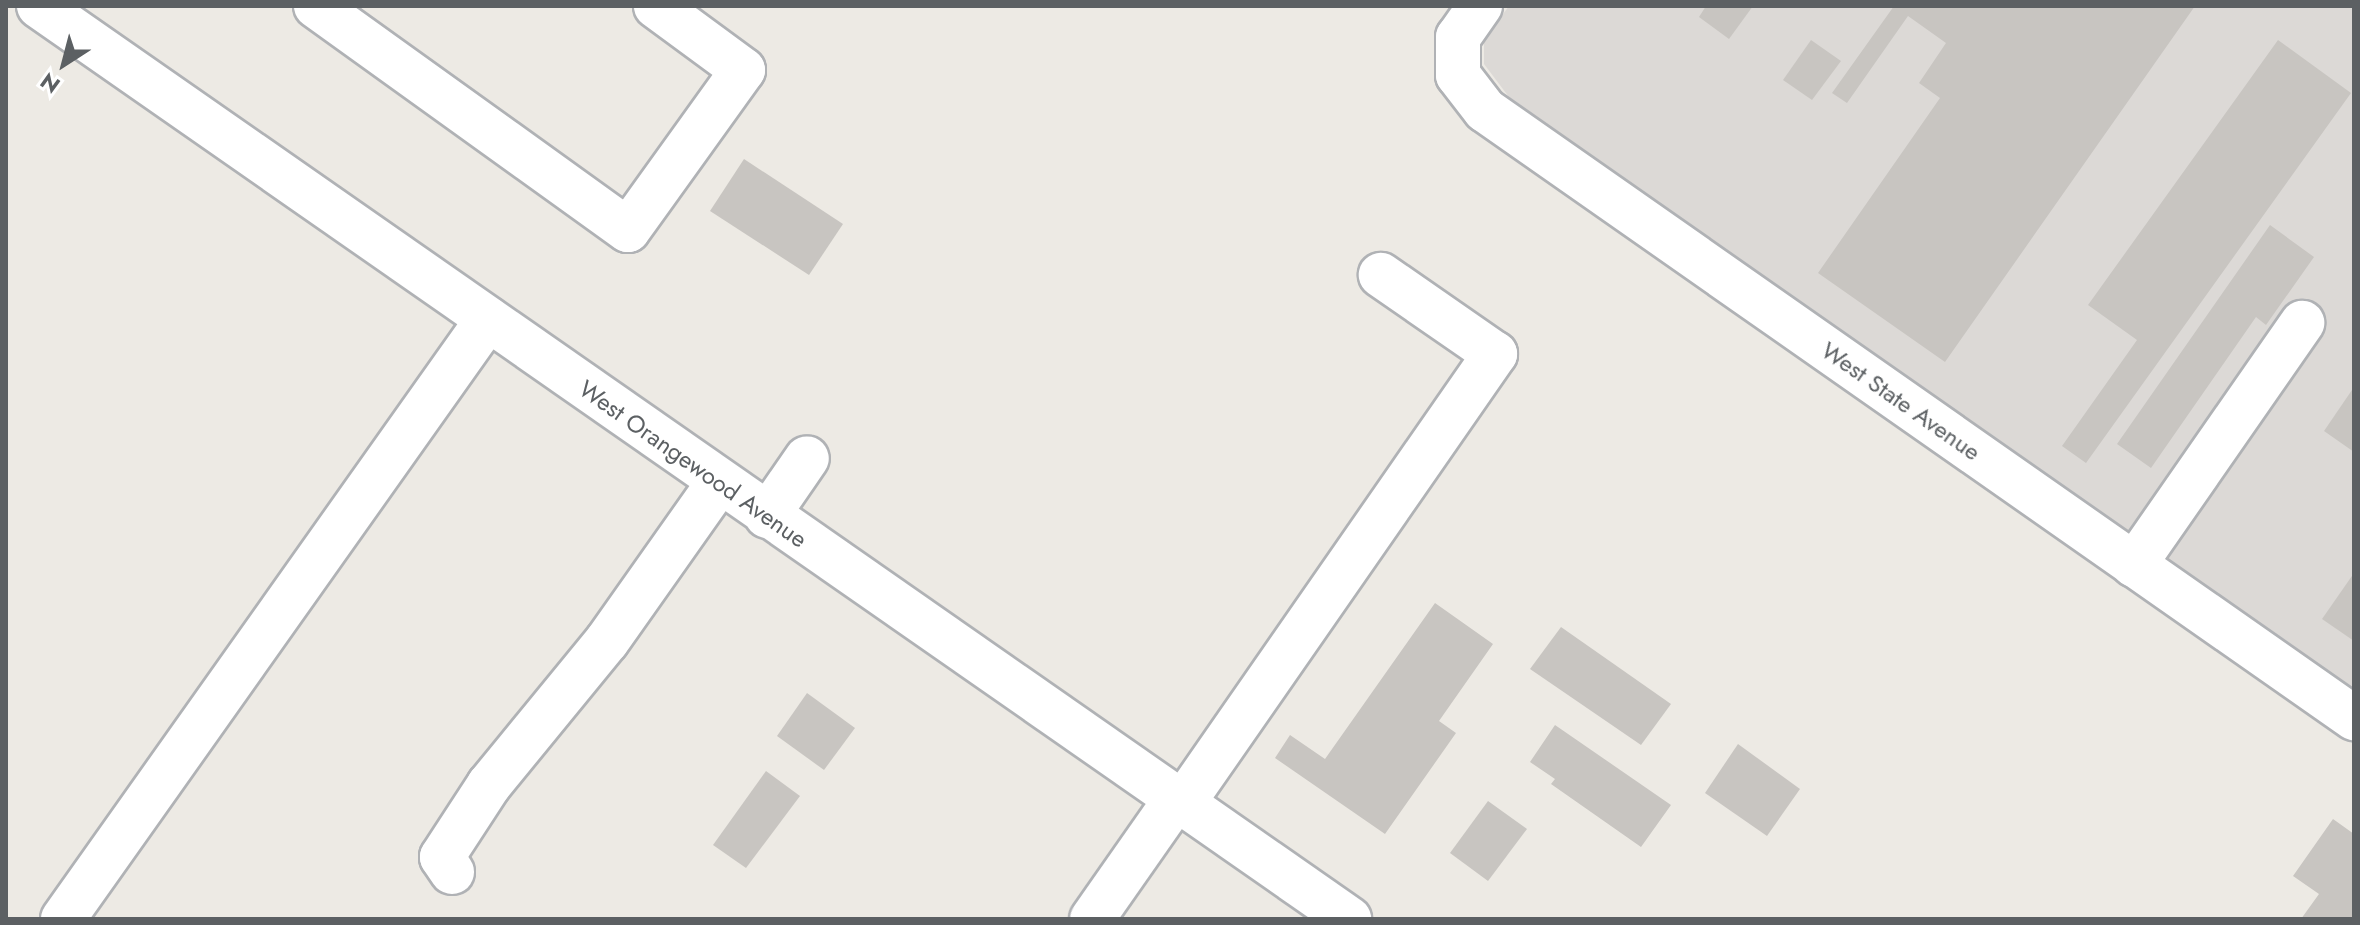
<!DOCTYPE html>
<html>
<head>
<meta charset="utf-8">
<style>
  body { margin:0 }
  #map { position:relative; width:2360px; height:925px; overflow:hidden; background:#edeae4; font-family:Jost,sans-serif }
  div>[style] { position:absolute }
  .industrial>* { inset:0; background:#dcd9d6 }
  .building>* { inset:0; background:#c8c5c1 }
  .roads { filter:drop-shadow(2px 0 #b0b2b5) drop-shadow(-2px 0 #b0b2b5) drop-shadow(0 2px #b0b2b5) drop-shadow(0 -2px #b0b2b5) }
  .minor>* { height:44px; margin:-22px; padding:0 22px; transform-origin:22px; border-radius:22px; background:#fff }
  span { translate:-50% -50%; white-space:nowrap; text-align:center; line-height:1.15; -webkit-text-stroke:7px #fff; paint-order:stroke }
  .street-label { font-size:24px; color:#5c6063 }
  .frame { position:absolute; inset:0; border:8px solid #5c6063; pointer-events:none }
  .north { position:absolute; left:24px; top:24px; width:80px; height:80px; -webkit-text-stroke:6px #fff; paint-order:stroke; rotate:216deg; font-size:22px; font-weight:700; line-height:32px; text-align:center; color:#5c6063 }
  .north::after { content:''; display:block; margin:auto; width:28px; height:36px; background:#5c6063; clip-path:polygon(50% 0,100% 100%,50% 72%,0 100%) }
</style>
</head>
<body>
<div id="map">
  <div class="industrial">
    <i style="clip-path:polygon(1509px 6px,2354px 6px,2354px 692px,1518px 109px,1484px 64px,1484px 40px)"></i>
  </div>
  <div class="building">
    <i style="clip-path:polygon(1706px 6px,1753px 6px,1729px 39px,1699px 17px)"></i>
    <i style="clip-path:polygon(1894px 6px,2195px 6px,1945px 362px,1818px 273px,1940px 98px,1919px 83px,1946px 43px,1908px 16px,1847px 103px,1832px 93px)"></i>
    <i style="clip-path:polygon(1811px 40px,1841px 61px,1812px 100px,1783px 80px)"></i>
    <i style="clip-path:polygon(2278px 40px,2351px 93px,2086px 463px,2062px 446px,2137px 340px,2088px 305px)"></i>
    <i style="clip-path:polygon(744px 159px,843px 224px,809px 275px,710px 211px)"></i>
    <i style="clip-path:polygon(2270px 225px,2314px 257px,2266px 325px,2256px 317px,2151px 468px,2117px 444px)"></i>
    <i style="clip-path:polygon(2354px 387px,2354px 452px,2324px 431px)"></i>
    <i style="clip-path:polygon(2354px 573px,2354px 641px,2322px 619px)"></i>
    <i style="clip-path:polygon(1435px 603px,1493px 644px,1439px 721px,1456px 733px,1385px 834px,1275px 758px,1290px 735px,1325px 759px)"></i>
    <i style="clip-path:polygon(1561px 627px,1671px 704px,1641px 745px,1530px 669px)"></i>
    <i style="clip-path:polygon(807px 693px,855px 728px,824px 770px,777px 736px)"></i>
    <i style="clip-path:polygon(1555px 725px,1671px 805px,1641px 847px,1551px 784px,1555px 779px,1530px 762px)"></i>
    <i style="clip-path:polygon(1738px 744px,1800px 789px,1767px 836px,1705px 793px)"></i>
    <i style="clip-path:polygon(766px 771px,800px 796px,746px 868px,713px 845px)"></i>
    <i style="clip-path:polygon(1488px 801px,1527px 829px,1488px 881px,1450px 853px)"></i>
    <i style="clip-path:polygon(2333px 819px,2354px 834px,2354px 919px,2301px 919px,2319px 894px,2293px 876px)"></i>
  </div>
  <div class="roads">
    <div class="minor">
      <i style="left:39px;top:6px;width:1597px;rotate:34.87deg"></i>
      <i style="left:316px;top:6px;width:384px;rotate:35.7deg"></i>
      <i style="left:628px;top:230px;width:197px;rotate:-54.3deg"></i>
      <i style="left:743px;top:70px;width:108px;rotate:-143.7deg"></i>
      <i style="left:1480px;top:6px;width:38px;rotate:125deg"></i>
      <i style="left:1458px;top:37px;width:38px;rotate:90deg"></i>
      <i style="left:1458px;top:75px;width:44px;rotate:52.4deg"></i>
      <i style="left:1485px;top:110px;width:1061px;rotate:34.98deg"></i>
      <i style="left:767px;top:516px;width:70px;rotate:-55.4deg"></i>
      <i style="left:2134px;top:565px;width:295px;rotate:-55.2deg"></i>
      <i style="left:1183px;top:803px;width:547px;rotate:-55.21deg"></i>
      <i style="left:1495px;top:354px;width:139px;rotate:-145.3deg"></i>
      <i style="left:452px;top:872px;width:18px;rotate:-124deg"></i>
      <i style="left:442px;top:857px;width:86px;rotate:-56.9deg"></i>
      <i style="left:489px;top:785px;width:186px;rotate:-50.7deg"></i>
      <i style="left:607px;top:641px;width:194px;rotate:-54.8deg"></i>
      <i style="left:63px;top:919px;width:735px;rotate:-54.69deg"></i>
      <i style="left:1092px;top:919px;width:146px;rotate:-55deg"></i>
    </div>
  </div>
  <div class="street-label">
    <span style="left:1901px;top:401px;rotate:35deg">West State Avenue</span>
    <span style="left:693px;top:464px;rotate:35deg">West Orangewood Avenue</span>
  </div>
  <div class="frame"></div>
  <div class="north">N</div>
</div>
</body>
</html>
